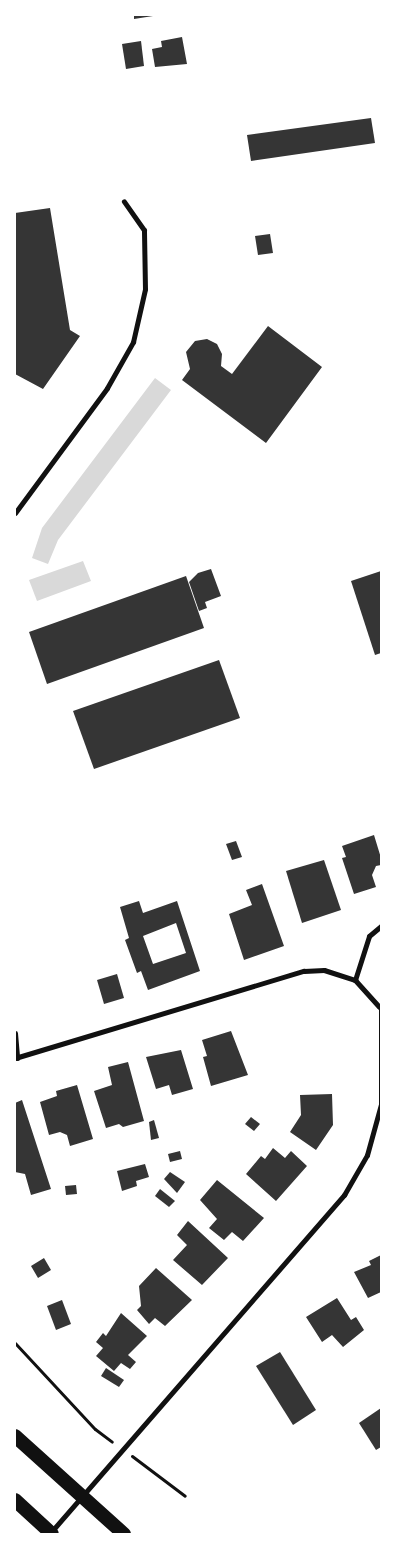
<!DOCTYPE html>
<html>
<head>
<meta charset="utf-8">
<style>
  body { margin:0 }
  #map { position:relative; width:396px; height:1549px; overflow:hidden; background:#fff; font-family:Commissioner,sans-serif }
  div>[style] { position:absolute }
  .water>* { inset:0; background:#d9d9d9 }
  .building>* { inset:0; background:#353535 }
  .path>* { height:3px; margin:-1.5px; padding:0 1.5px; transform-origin:1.5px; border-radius:1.5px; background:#111 }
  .minor>* { height:5px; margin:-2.5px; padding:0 2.5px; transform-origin:2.5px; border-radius:2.5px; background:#111 }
  .trunk>* { height:14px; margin:-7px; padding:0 7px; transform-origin:7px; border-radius:7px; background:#111 }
  span { translate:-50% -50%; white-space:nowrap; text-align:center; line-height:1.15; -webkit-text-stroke:4px #fff; paint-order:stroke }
  .frame { position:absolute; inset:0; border:16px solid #fff; pointer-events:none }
</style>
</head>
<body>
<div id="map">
  <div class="water">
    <i style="clip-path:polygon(155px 378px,171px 390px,58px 540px,48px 564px,32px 558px,42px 528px)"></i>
    <i style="clip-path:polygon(83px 561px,91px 581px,37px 601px,29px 580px)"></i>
  </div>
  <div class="building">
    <i style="clip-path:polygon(134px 15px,153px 15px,153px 16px,134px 19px)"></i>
    <i style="clip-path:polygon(182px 37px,187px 64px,155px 67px,152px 49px,162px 47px,161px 41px)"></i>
    <i style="clip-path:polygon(141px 41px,144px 66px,126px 69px,122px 44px)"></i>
    <i style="clip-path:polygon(371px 118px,375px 143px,251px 161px,247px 135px)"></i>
    <i style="clip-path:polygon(50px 208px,70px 330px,80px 336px,43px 389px,15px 374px,15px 213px)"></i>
    <i style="clip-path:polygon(270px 234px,273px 253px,258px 255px,255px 236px)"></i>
    <i style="clip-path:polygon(268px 326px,322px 367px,266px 443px,182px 380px,190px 369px,186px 352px,195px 341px,207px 339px,217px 344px,222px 354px,221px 366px,232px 374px)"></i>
    <i style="clip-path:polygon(211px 569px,221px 596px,205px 602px,207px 608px,199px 611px,189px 582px,198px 573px)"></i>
    <i style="clip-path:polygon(381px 571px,381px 653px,375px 655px,351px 581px)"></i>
    <i style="clip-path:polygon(186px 576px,204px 628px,47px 684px,29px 632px)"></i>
    <i style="clip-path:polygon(219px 660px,240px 718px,94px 769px,73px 711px)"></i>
    <i style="clip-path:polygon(374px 835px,381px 858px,381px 865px,376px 866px,372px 875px,376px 887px,354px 894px,342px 858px,346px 857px,342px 846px)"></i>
    <i style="clip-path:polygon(236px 841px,242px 857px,232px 860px,226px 844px)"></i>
    <i style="clip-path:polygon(324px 860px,341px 910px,302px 923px,286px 871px)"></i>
    <i style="clip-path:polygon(262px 884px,284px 946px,244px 960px,229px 914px,252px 905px,246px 890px)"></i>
    <i style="clip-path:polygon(evenodd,139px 901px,143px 913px,177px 901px,200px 971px,148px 990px,141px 971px,137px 973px,125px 940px,129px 938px,120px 907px,139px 901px,176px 923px,186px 953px,153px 964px,143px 936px,176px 923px)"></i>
    <i style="clip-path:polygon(117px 974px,124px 998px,104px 1004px,97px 980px)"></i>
    <i style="clip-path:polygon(231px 1031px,248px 1075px,211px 1086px,203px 1057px,207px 1056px,202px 1040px)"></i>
    <i style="clip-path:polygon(181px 1050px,193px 1089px,172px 1095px,169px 1085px,156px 1089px,146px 1057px)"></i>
    <i style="clip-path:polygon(128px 1062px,144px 1121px,123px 1127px,119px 1124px,106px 1128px,94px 1091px,112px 1085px,108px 1067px)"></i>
    <i style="clip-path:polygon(77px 1085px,93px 1139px,70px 1146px,67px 1135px,60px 1132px,49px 1135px,40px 1102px,57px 1096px,56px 1091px)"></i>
    <i style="clip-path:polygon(332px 1094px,333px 1125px,316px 1150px,290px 1132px,301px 1115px,300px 1095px)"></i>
    <i style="clip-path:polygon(22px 1100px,51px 1189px,31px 1195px,25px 1174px,15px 1172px,15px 1103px)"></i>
    <i style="clip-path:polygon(251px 1117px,260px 1124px,254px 1131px,245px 1124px)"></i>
    <i style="clip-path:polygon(154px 1120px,159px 1138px,151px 1140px,149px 1122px)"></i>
    <i style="clip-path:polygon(273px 1148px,285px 1158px,291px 1151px,307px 1166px,276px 1201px,246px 1174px,261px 1156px,265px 1159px)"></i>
    <i style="clip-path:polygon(180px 1151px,182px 1159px,170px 1162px,168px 1154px)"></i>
    <i style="clip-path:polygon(145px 1164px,149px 1177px,136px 1181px,137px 1186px,122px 1191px,117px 1171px)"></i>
    <i style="clip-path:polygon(170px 1172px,185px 1182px,177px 1193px,164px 1179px)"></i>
    <i style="clip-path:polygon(217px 1180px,264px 1218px,243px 1241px,232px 1232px,224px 1240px,209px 1228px,217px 1219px,200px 1200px)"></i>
    <i style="clip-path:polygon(76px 1185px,77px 1194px,66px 1195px,65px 1186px)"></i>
    <i style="clip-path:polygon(160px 1189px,175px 1201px,169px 1207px,155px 1196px)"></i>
    <i style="clip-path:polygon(188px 1221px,228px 1258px,202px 1285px,173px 1260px,187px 1245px,177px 1235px)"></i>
    <i style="clip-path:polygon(381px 1255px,381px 1292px,368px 1298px,354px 1272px,371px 1265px,369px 1261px)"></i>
    <i style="clip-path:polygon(44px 1258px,51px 1270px,38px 1278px,31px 1266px)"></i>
    <i style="clip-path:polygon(156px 1268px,192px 1300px,165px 1326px,155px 1318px,149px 1324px,137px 1310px,141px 1306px,139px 1286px)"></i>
    <i style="clip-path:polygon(337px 1298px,351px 1320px,356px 1317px,364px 1330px,343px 1347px,332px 1335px,322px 1342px,306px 1317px)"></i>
    <i style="clip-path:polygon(62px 1300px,71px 1324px,56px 1330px,47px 1306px)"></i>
    <i style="clip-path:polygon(121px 1313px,147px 1336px,128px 1355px,136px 1362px,130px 1369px,121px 1363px,114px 1371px,96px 1356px,103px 1348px,96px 1342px,103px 1333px,106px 1336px)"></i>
    <i style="clip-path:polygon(280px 1352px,316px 1410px,293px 1425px,256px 1366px)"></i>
    <i style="clip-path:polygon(106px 1368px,124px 1380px,119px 1387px,101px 1376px)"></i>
    <i style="clip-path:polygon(381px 1408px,381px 1447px,376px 1450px,359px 1423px)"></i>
  </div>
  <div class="path">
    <i style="left:15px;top:1343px;width:117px;rotate:47.1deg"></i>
    <i style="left:95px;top:1429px;width:21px;rotate:37deg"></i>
    <i style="left:132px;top:1456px;width:66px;rotate:37deg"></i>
  </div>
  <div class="minor">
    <i style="left:15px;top:513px;width:155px;rotate:-53.6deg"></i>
    <i style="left:107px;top:388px;width:53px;rotate:-60.5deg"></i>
    <i style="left:133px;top:342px;width:54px;rotate:-77.2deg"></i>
    <i style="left:145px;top:289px;width:59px;rotate:-91deg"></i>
    <i style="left:144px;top:230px;width:35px;rotate:-125deg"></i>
    <i style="left:355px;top:980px;width:46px;rotate:-72.3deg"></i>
    <i style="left:369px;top:936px;width:16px;rotate:-40deg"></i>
    <i style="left:15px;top:1033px;width:25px;rotate:85deg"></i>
    <i style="left:15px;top:1058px;width:302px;rotate:-16.8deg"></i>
    <i style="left:304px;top:971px;width:20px;rotate:-3deg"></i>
    <i style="left:324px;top:970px;width:33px;rotate:18deg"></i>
    <i style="left:355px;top:980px;width:36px;rotate:48deg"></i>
    <i style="left:51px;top:1532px;width:447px;rotate:-49deg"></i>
    <i style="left:344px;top:1195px;width:46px;rotate:-60.1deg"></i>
    <i style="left:367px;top:1155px;width:53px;rotate:-74.6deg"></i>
    <i style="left:381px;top:1104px;width:98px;rotate:-90deg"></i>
  </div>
  <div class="trunk">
    <i style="left:15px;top:1436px;width:147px;rotate:42deg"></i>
    <i style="left:15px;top:1500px;width:50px;rotate:42.6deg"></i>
  </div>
  <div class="frame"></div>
</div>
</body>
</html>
